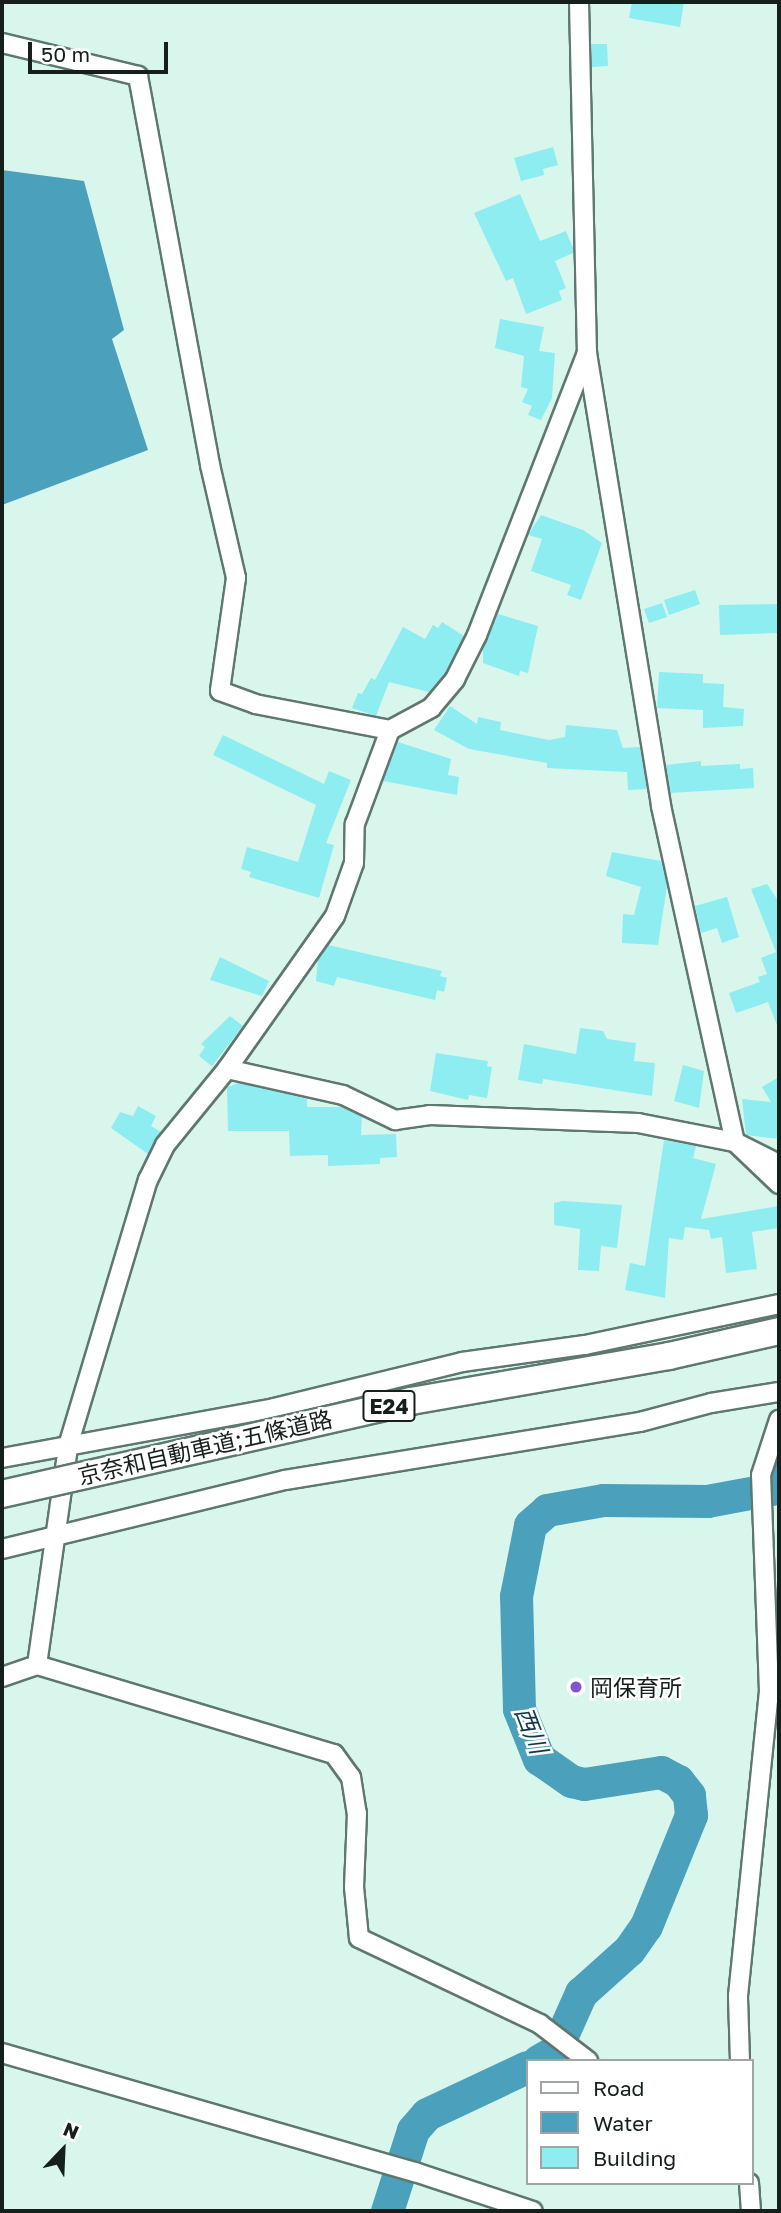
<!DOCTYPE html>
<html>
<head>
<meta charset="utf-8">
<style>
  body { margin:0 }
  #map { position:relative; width:781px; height:2213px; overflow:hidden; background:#d9f6ed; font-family:"Golos Text","Noto Sans JP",sans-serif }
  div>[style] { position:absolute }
  .water>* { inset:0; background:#4ba0bc }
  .river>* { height:33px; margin:-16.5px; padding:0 16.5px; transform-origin:16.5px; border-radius:16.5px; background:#4ba0bc }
  .building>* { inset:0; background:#8dedf0 }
  .roads { filter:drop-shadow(2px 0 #5e7770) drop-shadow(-2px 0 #5e7770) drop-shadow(0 2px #5e7770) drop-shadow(0 -2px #5e7770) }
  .minor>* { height:18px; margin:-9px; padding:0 9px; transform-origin:9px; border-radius:9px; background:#fff }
  .bridges { filter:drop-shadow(2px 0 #5e7770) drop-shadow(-2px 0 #5e7770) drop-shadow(0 2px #5e7770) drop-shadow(0 -2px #5e7770) }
  .highway-bridge>* { height:26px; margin:-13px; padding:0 13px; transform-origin:13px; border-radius:13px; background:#fff }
  .dots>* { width:19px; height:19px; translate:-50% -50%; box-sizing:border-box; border:4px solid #fff; border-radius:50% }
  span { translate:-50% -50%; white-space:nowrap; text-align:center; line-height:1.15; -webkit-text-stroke:5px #fff; paint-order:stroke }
  .shield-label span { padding:2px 5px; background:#fff; border:2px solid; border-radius:5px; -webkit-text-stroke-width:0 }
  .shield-label { font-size:21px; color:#151f1c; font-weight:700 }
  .street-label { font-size:23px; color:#151f1c }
  .poi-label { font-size:23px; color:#151f1c }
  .left { translate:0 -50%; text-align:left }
  .water-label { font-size:24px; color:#113945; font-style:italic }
  .frame { position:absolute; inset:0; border:4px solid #151f1c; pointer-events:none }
  .legend { position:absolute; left:526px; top:2059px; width:228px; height:126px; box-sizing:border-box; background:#fff; border:2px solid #a1a5a4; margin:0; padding:9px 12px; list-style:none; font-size:21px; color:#151f1c }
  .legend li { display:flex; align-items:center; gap:14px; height:35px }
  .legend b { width:35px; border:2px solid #a1a5a4 }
  .north { position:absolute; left:28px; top:2115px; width:70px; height:70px; -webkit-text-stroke:5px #fff; paint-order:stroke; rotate:23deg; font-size:19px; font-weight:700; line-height:28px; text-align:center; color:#151f1c }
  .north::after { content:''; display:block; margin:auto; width:24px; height:32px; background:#151f1c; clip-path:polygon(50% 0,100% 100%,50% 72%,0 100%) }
  .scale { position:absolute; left:28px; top:42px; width:140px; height:32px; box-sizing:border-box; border:4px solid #151f1c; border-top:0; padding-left:9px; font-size:21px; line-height:24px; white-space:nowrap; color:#151f1c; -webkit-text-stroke:5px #fff; paint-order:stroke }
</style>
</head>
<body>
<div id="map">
  <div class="water">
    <i style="clip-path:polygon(2px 170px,84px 181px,124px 330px,112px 339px,148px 450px,2px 505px)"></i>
  </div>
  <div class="river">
    <i style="left:538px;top:2061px;width:20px;rotate:-30deg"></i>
    <i style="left:555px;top:2051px;width:64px;rotate:-65.9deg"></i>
    <i style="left:581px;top:1993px;width:64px;rotate:-41.9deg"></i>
    <i style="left:629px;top:1950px;width:29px;rotate:-55deg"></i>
    <i style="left:646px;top:1926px;width:120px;rotate:-67.9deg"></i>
    <i style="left:691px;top:1815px;width:20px;rotate:-96deg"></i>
    <i style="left:689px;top:1795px;width:18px;rotate:-128deg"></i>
    <i style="left:678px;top:1781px;width:19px;rotate:-152deg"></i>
    <i style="left:661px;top:1772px;width:78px;rotate:171.1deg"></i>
    <i style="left:584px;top:1784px;width:13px;rotate:-167deg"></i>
    <i style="left:571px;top:1781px;width:39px;rotate:-145deg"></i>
    <i style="left:539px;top:1759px;width:54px;rotate:-111.8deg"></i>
    <i style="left:519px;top:1709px;width:113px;rotate:-91.5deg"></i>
    <i style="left:516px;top:1596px;width:72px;rotate:-78.8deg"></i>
    <i style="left:530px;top:1525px;width:23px;rotate:-41deg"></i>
    <i style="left:547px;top:1510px;width:57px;rotate:-10.1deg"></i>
    <i style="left:603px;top:1500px;width:104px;rotate:0.6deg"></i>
    <i style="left:707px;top:1501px;width:65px;rotate:-10.6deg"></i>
    <i style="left:771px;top:1489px;width:13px;rotate:-51deg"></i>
    <i style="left:387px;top:2211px;width:85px;rotate:-72.2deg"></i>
    <i style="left:413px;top:2130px;width:21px;rotate:-49deg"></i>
    <i style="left:427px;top:2114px;width:110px;rotate:-25.2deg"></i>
  </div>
  <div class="building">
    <i style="clip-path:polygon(632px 2px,684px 2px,680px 27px,629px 18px)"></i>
    <i style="clip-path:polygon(591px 44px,607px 44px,608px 66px,592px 67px)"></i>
    <i style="clip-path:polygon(553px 147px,558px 165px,543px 169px,544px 175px,521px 181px,514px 158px)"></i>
    <i style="clip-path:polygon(520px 194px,540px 241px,566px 231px,573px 248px,573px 253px,555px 261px,566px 288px,559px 291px,562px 300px,526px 314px,513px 278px,506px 281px,474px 213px)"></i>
    <i style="clip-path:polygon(500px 319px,544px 327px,539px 351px,555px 353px,552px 398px,541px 420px,528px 415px,532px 406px,522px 402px,528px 389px,521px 387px,524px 356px,495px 348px)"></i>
    <i style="clip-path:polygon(541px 515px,583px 530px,602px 543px,581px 600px,567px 595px,571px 585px,531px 571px,542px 539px,528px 535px)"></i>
    <i style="clip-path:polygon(695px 590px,700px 604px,669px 615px,664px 600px)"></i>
    <i style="clip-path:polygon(662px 603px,667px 617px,649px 623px,644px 609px)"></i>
    <i style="clip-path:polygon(779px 604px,779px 633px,720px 635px,719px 605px)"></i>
    <i style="clip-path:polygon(498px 614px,538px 626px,528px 673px,520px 671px,519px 676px,483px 663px,483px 649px)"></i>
    <i style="clip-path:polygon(442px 622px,464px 636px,445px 673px,429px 692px,389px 682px,376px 716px,352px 708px,358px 693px,362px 694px,371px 678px,375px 680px,403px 627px,425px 639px,433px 625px,438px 628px)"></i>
    <i style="clip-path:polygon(659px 672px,703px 674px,703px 683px,724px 684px,723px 707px,744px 709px,743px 726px,703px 728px,703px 710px,657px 708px)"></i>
    <i style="clip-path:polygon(450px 706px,477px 724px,478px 717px,501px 722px,500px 730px,549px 740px,565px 737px,566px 725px,617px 730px,623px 748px,640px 747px,647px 789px,628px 790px,627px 772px,547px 768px,547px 763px,469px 749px,434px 730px)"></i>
    <i style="clip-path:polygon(223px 735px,324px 784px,329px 771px,351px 780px,326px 843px,334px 845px,319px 898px,249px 877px,251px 872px,241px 869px,247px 847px,298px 862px,316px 805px,213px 755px)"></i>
    <i style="clip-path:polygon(398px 742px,451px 759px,448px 775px,459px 777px,457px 795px,383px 781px)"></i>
    <i style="clip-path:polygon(701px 761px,701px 766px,740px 764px,740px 769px,753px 768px,754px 788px,670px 793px,666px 765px)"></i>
    <i style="clip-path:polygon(612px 852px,661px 861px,667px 886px,658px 945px,622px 943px,623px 914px,634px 915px,641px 887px,606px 876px)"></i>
    <i style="clip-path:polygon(767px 884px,779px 902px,778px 1028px,768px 1002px,736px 1013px,729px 993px,760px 982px,758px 977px,767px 974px,761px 958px,776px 952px,751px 889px)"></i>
    <i style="clip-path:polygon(727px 897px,739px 937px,722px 943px,717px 928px,701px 933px,695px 906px)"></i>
    <i style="clip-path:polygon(328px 945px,442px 971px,440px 976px,447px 978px,444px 992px,437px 990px,435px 1000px,337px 977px,334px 986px,316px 981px,318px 960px)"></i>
    <i style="clip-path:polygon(220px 957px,269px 981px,262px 996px,210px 980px)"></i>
    <i style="clip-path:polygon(230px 1016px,243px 1026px,212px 1066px,199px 1056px,205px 1047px,201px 1044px)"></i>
    <i style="clip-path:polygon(580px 1028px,603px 1031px,607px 1039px,636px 1043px,634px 1061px,655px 1063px,652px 1096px,543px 1079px,542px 1084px,518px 1080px,524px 1044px,576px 1054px)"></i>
    <i style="clip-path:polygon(436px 1053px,488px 1061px,487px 1066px,492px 1067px,487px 1098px,469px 1095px,468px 1100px,430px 1091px)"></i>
    <i style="clip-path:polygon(683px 1065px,704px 1071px,699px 1108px,674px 1101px)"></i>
    <i style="clip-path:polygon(779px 1077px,779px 1139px,746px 1135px,742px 1099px,771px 1102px,762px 1087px)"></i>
    <i style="clip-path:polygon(239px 1083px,307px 1099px,307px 1107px,341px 1107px,362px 1117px,361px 1135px,396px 1134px,397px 1157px,380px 1158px,380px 1164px,328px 1166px,328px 1155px,290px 1156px,289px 1131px,228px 1131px,227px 1087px)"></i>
    <i style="clip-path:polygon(138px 1106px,156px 1116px,151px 1126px,161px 1132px,148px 1154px,111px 1128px,120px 1112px,133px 1116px)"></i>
    <i style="clip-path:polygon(664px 1140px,696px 1146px,693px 1158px,716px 1164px,701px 1219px,779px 1206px,779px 1228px,752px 1232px,757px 1269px,726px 1273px,722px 1237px,711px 1239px,709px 1230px,685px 1227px,683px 1240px,669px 1238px,665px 1298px,625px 1290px,630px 1263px,645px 1266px)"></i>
    <i style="clip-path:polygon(563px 1201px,622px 1205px,617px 1248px,601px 1246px,599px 1271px,578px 1270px,580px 1229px,554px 1225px,554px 1203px)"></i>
  </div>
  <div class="roads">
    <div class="minor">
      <i style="left:579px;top:2px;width:351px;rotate:88.7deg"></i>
      <i style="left:587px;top:353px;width:459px;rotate:80.7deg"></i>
      <i style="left:661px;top:806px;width:344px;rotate:77.6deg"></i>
      <i style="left:735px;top:1142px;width:61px;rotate:43.7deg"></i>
      <i style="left:2px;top:43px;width:140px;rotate:13.6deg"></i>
      <i style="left:138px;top:76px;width:396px;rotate:79.5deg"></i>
      <i style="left:210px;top:465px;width:116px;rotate:77deg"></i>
      <i style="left:236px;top:578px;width:114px;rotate:98.1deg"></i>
      <i style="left:220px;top:691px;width:37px;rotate:20deg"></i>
      <i style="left:255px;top:704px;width:137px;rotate:10.9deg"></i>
      <i style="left:390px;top:730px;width:47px;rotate:-28.2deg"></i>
      <i style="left:431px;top:708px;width:38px;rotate:-50deg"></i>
      <i style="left:455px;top:679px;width:49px;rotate:-63.4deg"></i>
      <i style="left:477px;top:635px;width:303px;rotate:-68.7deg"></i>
      <i style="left:227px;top:1069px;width:119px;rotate:12.6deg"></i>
      <i style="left:343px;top:1095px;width:58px;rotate:25.7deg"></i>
      <i style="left:395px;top:1120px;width:35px;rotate:-8deg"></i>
      <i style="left:430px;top:1115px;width:208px;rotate:2.2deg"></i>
      <i style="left:638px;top:1123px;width:99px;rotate:11.1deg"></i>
      <i style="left:735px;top:1142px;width:49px;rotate:26.6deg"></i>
      <i style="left:2px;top:1458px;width:277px;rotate:-10.4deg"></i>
      <i style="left:274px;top:1408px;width:194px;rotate:-13.7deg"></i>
      <i style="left:462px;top:1362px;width:124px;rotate:-7.9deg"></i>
      <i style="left:585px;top:1345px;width:198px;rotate:-11.9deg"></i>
      <i style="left:2px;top:1549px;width:291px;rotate:-13.7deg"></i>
      <i style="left:285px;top:1480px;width:360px;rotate:-9.3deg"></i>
      <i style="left:640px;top:1422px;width:73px;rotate:-15deg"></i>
      <i style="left:711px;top:1403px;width:69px;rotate:-9.2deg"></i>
      <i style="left:37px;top:1665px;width:310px;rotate:16.7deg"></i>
      <i style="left:334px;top:1754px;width:29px;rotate:54deg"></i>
      <i style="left:351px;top:1777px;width:36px;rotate:81deg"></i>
      <i style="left:357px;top:1813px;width:74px;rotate:92.3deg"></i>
      <i style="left:354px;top:1887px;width:51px;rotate:84.4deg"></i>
      <i style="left:359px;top:1938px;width:200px;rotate:25.4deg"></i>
      <i style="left:540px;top:2024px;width:61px;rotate:37.6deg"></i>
      <i style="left:2px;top:1677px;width:37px;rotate:-19deg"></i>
      <i style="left:37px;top:1665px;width:221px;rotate:-81.9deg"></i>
      <i style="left:68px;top:1446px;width:278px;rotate:-73.3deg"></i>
      <i style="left:148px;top:1180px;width:39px;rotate:-64deg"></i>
      <i style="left:165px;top:1145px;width:98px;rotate:-50.8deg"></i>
      <i style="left:227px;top:1069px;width:187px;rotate:-54.8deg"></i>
      <i style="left:335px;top:916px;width:56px;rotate:-70.3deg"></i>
      <i style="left:354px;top:863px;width:39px;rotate:-89deg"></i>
      <i style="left:355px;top:824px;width:100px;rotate:-69.6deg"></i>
      <i style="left:2px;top:2053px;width:430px;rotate:16.1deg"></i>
      <i style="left:415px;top:2172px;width:124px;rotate:18.3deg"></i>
      <i style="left:740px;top:2061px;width:65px;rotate:-91.8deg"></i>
      <i style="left:738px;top:1996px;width:306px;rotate:-84.2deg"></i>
      <i style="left:769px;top:1692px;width:217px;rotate:-92.1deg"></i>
      <i style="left:761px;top:1475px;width:58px;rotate:-71.9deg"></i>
      <i style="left:749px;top:2183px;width:28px;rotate:86deg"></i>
    </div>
  </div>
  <div class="bridges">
    <div class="highway-bridge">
      <i style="left:2px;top:1494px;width:419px;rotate:-12.8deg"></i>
      <i style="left:411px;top:1401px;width:262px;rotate:-9.9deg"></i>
      <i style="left:669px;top:1356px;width:113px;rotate:-12.8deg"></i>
    </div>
  </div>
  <div class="dots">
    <i style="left:576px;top:1687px;background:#7d56d0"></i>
  </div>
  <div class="shield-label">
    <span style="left:389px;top:1406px">E24</span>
  </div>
  <div class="street-label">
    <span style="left:205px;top:1447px;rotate:-13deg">京奈和自動車道;五條道路</span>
  </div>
  <div class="poi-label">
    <span class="left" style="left:590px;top:1687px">岡保育所</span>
  </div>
  <div class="water-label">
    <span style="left:532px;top:1730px;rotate:69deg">西川</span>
  </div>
  <div class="frame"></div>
  <ul class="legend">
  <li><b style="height:9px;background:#fff"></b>Road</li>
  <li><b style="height:19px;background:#4ba0bc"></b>Water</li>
  <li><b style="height:19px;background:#8dedf0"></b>Building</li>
  </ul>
  <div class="north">N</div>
  <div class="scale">50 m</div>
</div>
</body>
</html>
